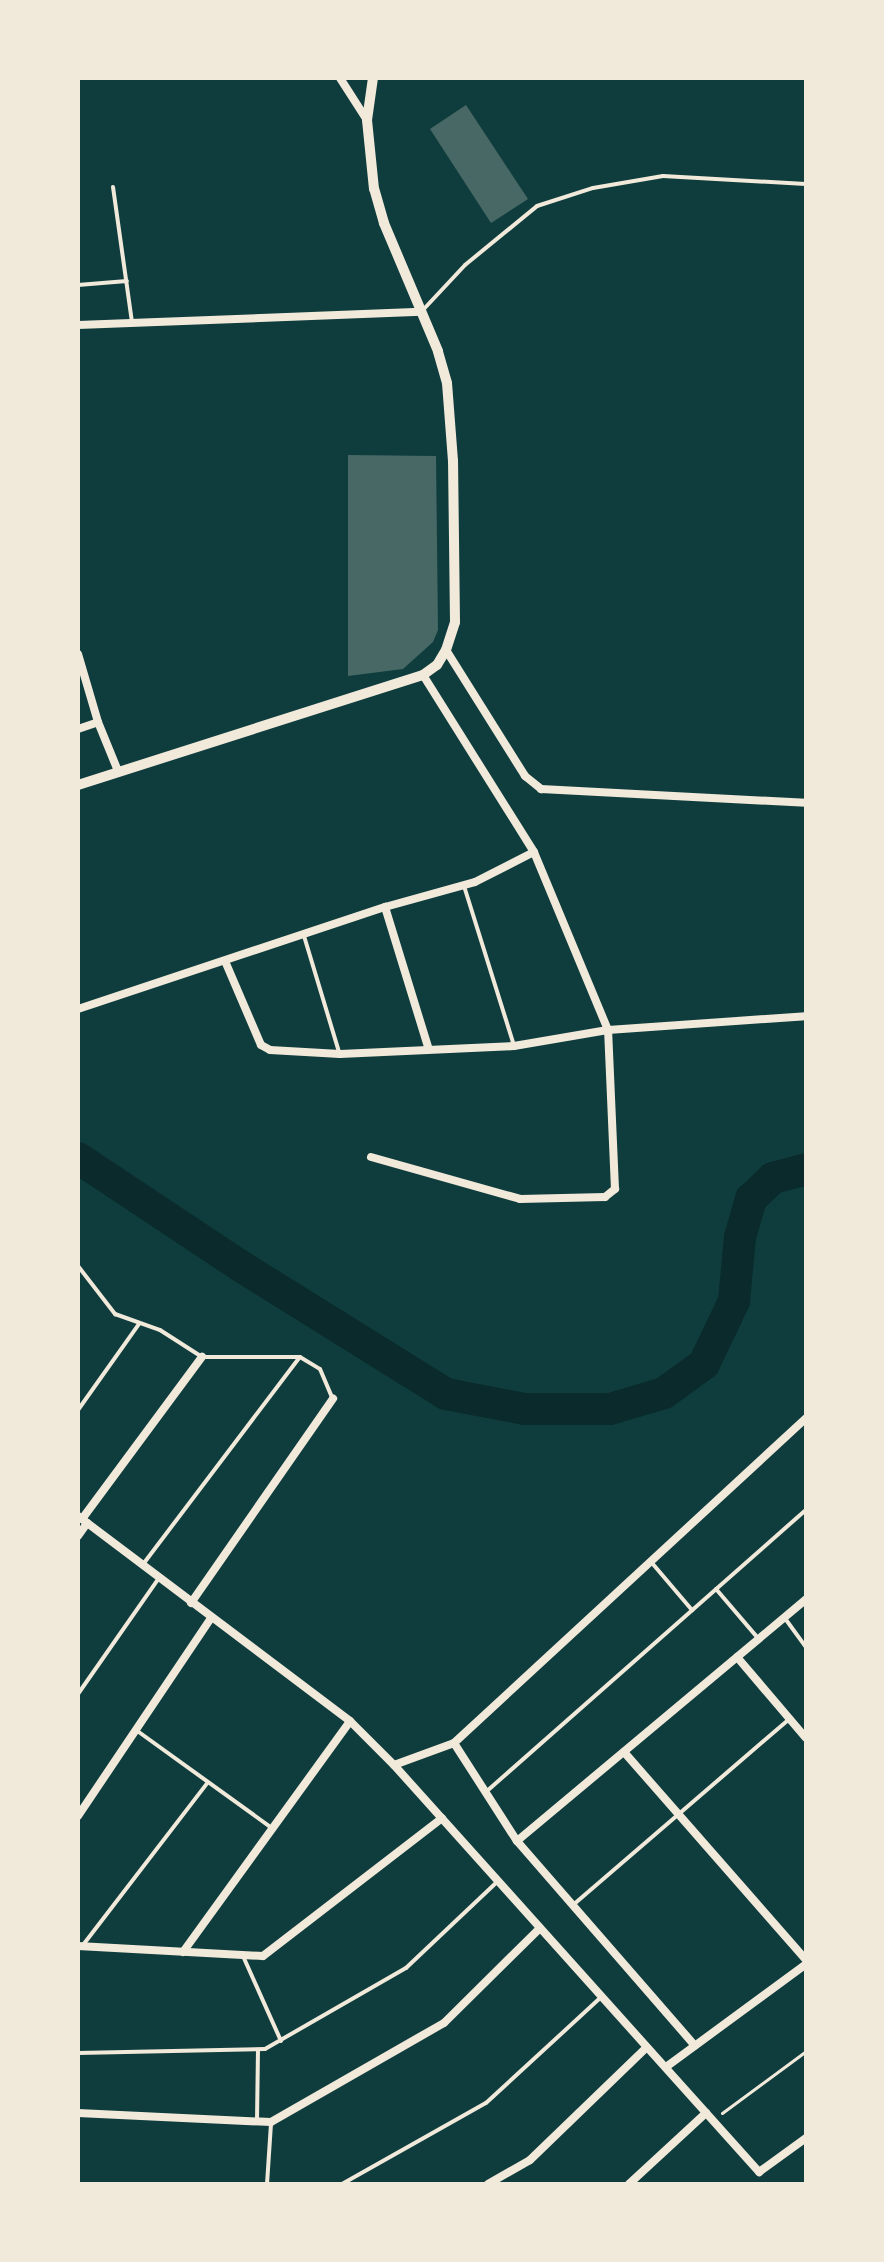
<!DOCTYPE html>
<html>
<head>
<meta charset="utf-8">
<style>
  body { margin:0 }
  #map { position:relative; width:884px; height:2262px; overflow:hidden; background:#0f3d3e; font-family:"IBM Plex Sans",sans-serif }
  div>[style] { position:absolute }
  .river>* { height:32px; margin:-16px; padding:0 16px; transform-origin:16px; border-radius:16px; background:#0a2a2b }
  .building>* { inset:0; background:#486865 }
  .path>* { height:3px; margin:-1.5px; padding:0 1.5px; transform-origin:1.5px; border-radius:1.5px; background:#f1e9da }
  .service>* { height:4px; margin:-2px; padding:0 2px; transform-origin:2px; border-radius:2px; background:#f1e9da }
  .minor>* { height:8px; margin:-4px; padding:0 4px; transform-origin:4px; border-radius:4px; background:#f1e9da }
  .tertiary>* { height:10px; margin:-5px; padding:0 5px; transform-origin:5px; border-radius:5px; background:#f1e9da }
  span { translate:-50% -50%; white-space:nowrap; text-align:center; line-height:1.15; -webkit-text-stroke:6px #f1e9da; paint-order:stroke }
  .frame { position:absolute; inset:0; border:80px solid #f1e9da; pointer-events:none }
</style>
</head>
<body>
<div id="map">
  <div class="river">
    <i style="left:78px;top:1158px;width:197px;rotate:33.6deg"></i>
    <i style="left:242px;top:1267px;width:240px;rotate:31.9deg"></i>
    <i style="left:446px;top:1394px;width:80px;rotate:10.8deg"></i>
    <i style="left:525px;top:1409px;width:85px"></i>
    <i style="left:610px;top:1409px;width:56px;rotate:-16.5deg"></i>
    <i style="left:664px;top:1393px;width:49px;rotate:-35.9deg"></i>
    <i style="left:704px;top:1364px;width:70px;rotate:-64.5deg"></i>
    <i style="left:734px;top:1301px;width:64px;rotate:-84.6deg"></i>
    <i style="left:740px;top:1237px;width:40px;rotate:-74deg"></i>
    <i style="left:751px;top:1199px;width:30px;rotate:-44deg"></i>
    <i style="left:773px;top:1178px;width:34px;rotate:-15deg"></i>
  </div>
  <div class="building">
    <i style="clip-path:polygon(466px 105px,528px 199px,491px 223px,430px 129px)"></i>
    <i style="clip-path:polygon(348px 455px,436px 456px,438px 630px,433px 642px,403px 669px,348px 676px)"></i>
  </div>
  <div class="path">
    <i style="left:722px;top:2113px;width:104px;rotate:-36.4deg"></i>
  </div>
  <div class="service">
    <i style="left:113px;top:187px;width:137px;rotate:82deg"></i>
    <i style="left:78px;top:285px;width:49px;rotate:-4.7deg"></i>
    <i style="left:422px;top:311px;width:63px;rotate:-46.9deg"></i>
    <i style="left:465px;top:265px;width:93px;rotate:-39.3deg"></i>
    <i style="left:537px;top:206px;width:59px;rotate:-17.8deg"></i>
    <i style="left:593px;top:188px;width:71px;rotate:-9.7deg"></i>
    <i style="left:663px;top:176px;width:143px;rotate:3.2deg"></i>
    <i style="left:464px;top:886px;width:168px;rotate:72.6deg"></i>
    <i style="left:304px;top:936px;width:121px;rotate:73.2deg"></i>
    <i style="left:78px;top:1266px;width:61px;rotate:52.4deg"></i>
    <i style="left:115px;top:1314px;width:48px;rotate:19.6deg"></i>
    <i style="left:160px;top:1330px;width:50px;rotate:32.7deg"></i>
    <i style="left:202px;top:1357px;width:98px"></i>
    <i style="left:300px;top:1357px;width:23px;rotate:31deg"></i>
    <i style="left:320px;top:1369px;width:33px;rotate:67deg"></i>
    <i style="left:78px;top:1410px;width:105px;rotate:-54.7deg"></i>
    <i style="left:144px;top:1563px;width:258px;rotate:-52.9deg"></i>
    <i style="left:652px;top:1563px;width:62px;rotate:49.6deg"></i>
    <i style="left:716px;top:1589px;width:63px;rotate:49.5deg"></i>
    <i style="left:784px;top:1617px;width:37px;rotate:54deg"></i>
    <i style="left:78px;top:1694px;width:141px;rotate:-55.1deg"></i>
    <i style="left:136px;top:1730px;width:168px;rotate:35.8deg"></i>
    <i style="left:487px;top:1791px;width:425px;rotate:-41.4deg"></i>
    <i style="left:573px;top:1905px;width:285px;rotate:-40.7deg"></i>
    <i style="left:83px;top:1945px;width:205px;rotate:-52.5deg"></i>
    <i style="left:243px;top:1956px;width:93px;rotate:65.9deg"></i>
    <i style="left:78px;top:2053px;width:187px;rotate:-1.2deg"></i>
    <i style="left:265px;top:2049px;width:163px;rotate:-29.9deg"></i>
    <i style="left:406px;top:1968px;width:127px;rotate:-43.4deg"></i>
    <i style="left:257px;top:2121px;width:71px;rotate:-89.2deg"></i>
    <i style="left:267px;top:2184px;width:61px;rotate:-86.2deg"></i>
    <i style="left:342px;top:2184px;width:165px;rotate:-29.4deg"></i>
    <i style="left:486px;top:2103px;width:155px;rotate:-42.6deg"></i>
  </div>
  <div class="minor">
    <i style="left:340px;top:78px;width:50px;rotate:57.3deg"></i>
    <i style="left:78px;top:325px;width:343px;rotate:-2.2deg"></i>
    <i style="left:446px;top:650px;width:149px;rotate:57.9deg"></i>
    <i style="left:525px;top:776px;width:21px;rotate:39deg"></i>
    <i style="left:541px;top:789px;width:265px;rotate:3deg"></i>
    <i style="left:78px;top:654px;width:71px;rotate:73.6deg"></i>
    <i style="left:98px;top:722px;width:53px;rotate:67.8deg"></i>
    <i style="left:78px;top:729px;width:21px;rotate:-19deg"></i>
    <i style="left:385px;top:907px;width:146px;rotate:72.9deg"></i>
    <i style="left:225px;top:961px;width:91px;rotate:66.8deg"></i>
    <i style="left:261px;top:1045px;width:10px;rotate:29deg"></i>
    <i style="left:270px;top:1050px;width:70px;rotate:3.3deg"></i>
    <i style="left:340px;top:1054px;width:174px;rotate:-2.6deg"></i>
    <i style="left:514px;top:1046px;width:95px;rotate:-9.7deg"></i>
    <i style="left:608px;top:1030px;width:198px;rotate:-4deg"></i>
    <i style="left:78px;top:1009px;width:324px;rotate:-18.4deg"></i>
    <i style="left:385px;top:907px;width:93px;rotate:-15.5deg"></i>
    <i style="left:475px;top:882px;width:66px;rotate:-27deg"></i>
    <i style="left:371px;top:1157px;width:155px;rotate:15.7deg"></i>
    <i style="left:520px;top:1199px;width:85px;rotate:-1.3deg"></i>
    <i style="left:605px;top:1197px;width:13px;rotate:-39deg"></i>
    <i style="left:615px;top:1189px;width:159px;rotate:-92.5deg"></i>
    <i style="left:608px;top:1030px;width:193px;rotate:-112.6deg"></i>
    <i style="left:534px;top:852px;width:209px;rotate:-122.1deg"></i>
    <i style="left:78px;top:1516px;width:341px;rotate:37deg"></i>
    <i style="left:350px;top:1721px;width:62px;rotate:45deg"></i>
    <i style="left:394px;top:1765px;width:547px;rotate:48.11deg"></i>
    <i style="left:759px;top:2172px;width:58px;rotate:-35.9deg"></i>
    <i style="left:82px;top:1519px;width:202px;rotate:-53.5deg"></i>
    <i style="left:78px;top:1536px;width:16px;rotate:-55deg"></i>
    <i style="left:191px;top:1603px;width:249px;rotate:-55.2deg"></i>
    <i style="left:737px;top:1657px;width:106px;rotate:49.6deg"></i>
    <i style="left:454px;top:1743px;width:117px;rotate:57.3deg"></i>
    <i style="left:517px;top:1841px;width:271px;rotate:49deg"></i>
    <i style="left:624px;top:1752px;width:276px;rotate:48.8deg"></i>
    <i style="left:394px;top:1765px;width:64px;rotate:-20.1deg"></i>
    <i style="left:454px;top:1743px;width:479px;rotate:-42.7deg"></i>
    <i style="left:78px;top:1816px;width:239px;rotate:-56.1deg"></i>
    <i style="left:517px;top:1841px;width:377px;rotate:-39.9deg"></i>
    <i style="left:78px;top:1946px;width:185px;rotate:3.1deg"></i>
    <i style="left:263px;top:1956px;width:226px;rotate:-37.6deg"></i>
    <i style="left:183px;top:1952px;width:285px;rotate:-54.1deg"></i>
    <i style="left:666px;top:2067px;width:174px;rotate:-36.3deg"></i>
    <i style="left:78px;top:2113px;width:193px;rotate:2.7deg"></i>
    <i style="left:271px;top:2122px;width:199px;rotate:-29.8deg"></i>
    <i style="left:444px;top:2023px;width:135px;rotate:-44.7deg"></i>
    <i style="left:488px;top:2184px;width:48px;rotate:-29.7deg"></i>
    <i style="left:530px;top:2160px;width:161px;rotate:-44deg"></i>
    <i style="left:629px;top:2184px;width:105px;rotate:-42.7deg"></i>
  </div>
  <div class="tertiary">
    <i style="left:78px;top:785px;width:362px;rotate:-17.7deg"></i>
    <i style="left:423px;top:675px;width:17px;rotate:-36deg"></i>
    <i style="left:437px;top:665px;width:17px;rotate:-59deg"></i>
    <i style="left:446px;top:650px;width:29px;rotate:-72deg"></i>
    <i style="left:455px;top:622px;width:161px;rotate:-90.7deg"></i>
    <i style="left:453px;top:461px;width:78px;rotate:-94.4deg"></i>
    <i style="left:447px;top:383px;width:33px;rotate:-106deg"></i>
    <i style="left:438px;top:351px;width:139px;rotate:-112.9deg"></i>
    <i style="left:384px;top:223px;width:35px;rotate:-106deg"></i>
    <i style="left:374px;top:189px;width:69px;rotate:-95.8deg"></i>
    <i style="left:367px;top:120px;width:42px;rotate:-81.9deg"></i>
  </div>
  <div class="frame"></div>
</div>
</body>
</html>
